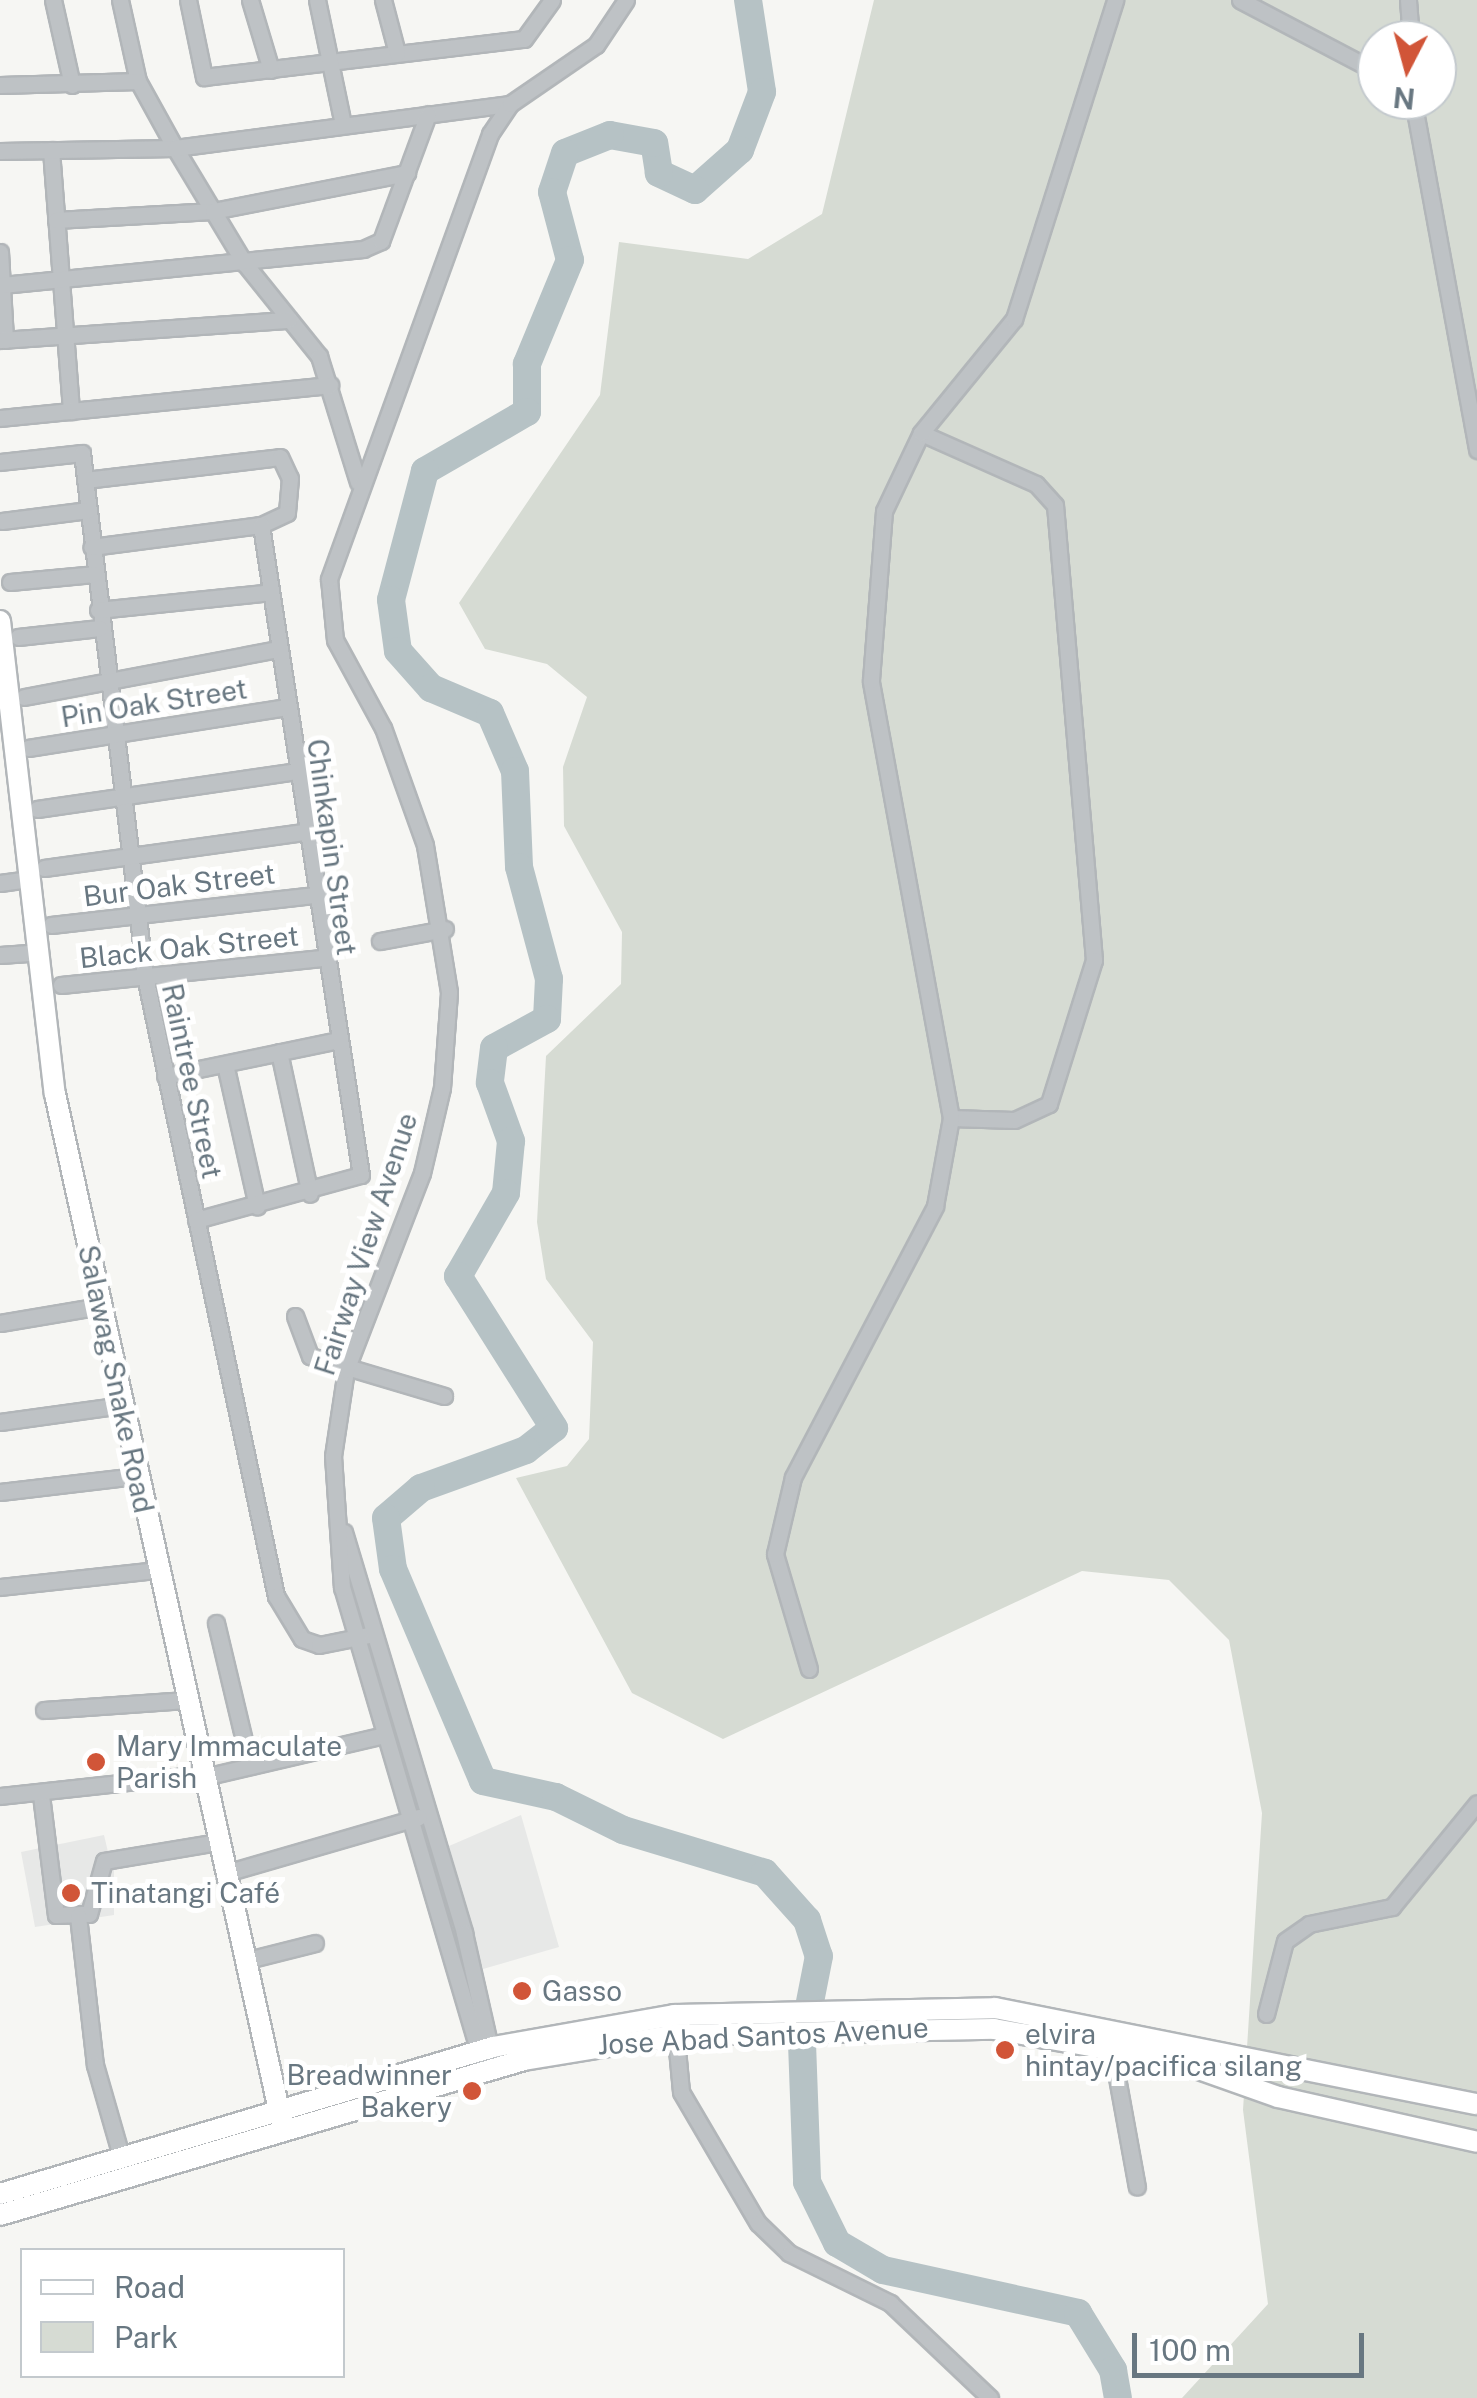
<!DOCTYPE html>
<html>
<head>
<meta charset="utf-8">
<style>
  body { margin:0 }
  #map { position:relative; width:1477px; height:2398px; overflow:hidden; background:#f6f6f3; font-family:"Public Sans",sans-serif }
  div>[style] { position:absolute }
  .built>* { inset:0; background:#e7e8e7 }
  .green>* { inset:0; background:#d6dbd3 }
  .river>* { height:28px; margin:-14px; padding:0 14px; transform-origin:14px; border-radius:14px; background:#b6c2c5 }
  .roads { filter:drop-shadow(2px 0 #b2b6b9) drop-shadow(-2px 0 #b2b6b9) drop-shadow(0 2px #b2b6b9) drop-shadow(0 -2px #b2b6b9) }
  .minor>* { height:15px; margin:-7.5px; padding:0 7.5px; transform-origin:7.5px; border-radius:7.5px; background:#bec2c5 }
  .major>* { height:20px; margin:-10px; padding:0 10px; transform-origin:10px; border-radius:10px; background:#fff }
  .dots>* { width:28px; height:28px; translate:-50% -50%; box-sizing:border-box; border:5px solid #fff; border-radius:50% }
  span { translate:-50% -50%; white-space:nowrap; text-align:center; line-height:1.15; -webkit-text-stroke:10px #fff; paint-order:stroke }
  .street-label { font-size:28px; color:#687781 }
  .poi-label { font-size:28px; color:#687781 }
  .left { translate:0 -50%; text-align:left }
  .right { translate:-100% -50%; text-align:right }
  .legend { position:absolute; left:20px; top:2248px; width:325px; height:130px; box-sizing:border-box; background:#fff; border:2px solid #c3c9cd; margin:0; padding:12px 18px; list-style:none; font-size:30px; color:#687781 }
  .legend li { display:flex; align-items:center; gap:20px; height:50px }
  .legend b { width:50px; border:2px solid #c3c9cd }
  .north { position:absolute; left:1357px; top:20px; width:100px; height:100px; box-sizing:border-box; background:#fff; border:2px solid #c3c9cd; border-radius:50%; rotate:186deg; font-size:28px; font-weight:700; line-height:40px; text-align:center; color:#687781 }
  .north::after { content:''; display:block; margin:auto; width:35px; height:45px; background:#d15538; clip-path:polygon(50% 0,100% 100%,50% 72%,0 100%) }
  .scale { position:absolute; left:1132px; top:2333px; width:232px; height:45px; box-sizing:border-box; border:5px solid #687781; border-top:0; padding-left:12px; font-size:30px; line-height:35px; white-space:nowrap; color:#687781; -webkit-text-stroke:8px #fff; paint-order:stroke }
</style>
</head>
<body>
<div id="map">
  <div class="built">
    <i style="clip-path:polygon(521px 1815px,559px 1947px,483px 1969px,449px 1846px)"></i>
    <i style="clip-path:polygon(104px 1835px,108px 1852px,192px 1840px,195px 1850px,114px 1870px,114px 1915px,35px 1927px,21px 1852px)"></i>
  </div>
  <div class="green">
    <i style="clip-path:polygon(evenodd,874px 0,1477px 0,1477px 2398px,1182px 2398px,1268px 2304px,1243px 2110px,1262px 1813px,1229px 1640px,1169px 1580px,1082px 1571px,723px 1739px,632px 1693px,516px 1478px,567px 1466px,589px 1439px,593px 1342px,546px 1279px,537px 1222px,546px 1056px,621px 984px,622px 932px,564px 826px,563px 767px,587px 697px,547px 664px,485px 649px,459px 603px,600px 395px,619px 242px,748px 259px,822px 214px,874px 0,1377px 40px,1437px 40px,1437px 100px,1377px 100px,1377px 40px)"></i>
  </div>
  <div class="river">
    <i style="left:748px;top:0;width:93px;rotate:81.3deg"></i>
    <i style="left:762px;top:92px;width:62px;rotate:110.8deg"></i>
    <i style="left:740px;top:150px;width:60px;rotate:138.4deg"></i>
    <i style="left:695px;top:190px;width:40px;rotate:-155deg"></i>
    <i style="left:659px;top:173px;width:30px;rotate:-99deg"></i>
    <i style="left:654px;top:143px;width:45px;rotate:-169.7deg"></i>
    <i style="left:610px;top:135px;width:48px;rotate:158.2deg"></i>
    <i style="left:565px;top:153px;width:41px;rotate:108.4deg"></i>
    <i style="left:552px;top:192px;width:70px;rotate:75.2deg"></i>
    <i style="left:570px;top:260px;width:113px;rotate:112.5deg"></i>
    <i style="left:527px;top:364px;width:48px;rotate:90deg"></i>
    <i style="left:527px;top:412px;width:118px;rotate:150deg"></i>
    <i style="left:425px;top:471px;width:133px;rotate:104.8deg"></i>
    <i style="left:391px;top:600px;width:51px;rotate:82.2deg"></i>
    <i style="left:398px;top:651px;width:50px;rotate:48.3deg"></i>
    <i style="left:431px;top:688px;width:64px;rotate:23deg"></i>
    <i style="left:490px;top:713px;width:63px;rotate:66.7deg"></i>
    <i style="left:515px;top:771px;width:96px;rotate:87.6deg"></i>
    <i style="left:519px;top:867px;width:116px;rotate:75deg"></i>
    <i style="left:549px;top:979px;width:40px;rotate:92.9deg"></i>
    <i style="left:547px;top:1019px;width:60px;rotate:151.3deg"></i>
    <i style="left:494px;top:1048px;width:35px;rotate:97deg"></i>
    <i style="left:490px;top:1083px;width:62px;rotate:70.1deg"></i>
    <i style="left:511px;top:1141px;width:52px;rotate:95.5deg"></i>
    <i style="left:506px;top:1193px;width:96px;rotate:120deg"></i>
    <i style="left:458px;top:1276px;width:180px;rotate:57.7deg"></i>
    <i style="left:554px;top:1428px;width:36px;rotate:142deg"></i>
    <i style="left:526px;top:1450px;width:112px;rotate:160.1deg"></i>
    <i style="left:421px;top:1488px;width:46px;rotate:139.4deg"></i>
    <i style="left:386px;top:1518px;width:51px;rotate:82.2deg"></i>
    <i style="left:393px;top:1569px;width:230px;rotate:67deg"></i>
    <i style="left:483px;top:1781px;width:75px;rotate:12.4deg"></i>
    <i style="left:556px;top:1797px;width:75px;rotate:26.2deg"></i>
    <i style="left:623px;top:1830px;width:148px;rotate:16.8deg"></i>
    <i style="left:765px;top:1873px;width:63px;rotate:48.2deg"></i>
    <i style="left:807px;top:1920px;width:38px;rotate:72deg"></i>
    <i style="left:819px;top:1956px;width:89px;rotate:101.1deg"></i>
    <i style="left:802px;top:2043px;width:139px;rotate:87.9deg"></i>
    <i style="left:807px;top:2182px;width:68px;rotate:63.8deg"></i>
    <i style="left:837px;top:2243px;width:53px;rotate:30.4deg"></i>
    <i style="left:883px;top:2270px;width:200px;rotate:12.4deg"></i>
    <i style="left:1078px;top:2313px;width:67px;rotate:58.4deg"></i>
    <i style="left:1113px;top:2370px;width:28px;rotate:80deg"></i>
  </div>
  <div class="roads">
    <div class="minor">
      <i style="left:53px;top:0;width:87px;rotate:77.4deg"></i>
      <i style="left:120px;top:0;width:83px;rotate:77.5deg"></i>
      <i style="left:138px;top:81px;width:77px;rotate:61.1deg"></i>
      <i style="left:175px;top:148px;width:135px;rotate:58.9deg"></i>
      <i style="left:245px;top:264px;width:118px;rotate:51.2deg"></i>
      <i style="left:319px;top:356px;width:132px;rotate:72.8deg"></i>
      <i style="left:188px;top:0;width:79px;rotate:78.3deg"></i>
      <i style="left:204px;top:77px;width:322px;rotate:-6.8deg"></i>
      <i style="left:524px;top:39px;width:48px;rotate:-54.3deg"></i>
      <i style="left:250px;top:0;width:73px;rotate:73.3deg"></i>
      <i style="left:317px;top:0;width:127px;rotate:78.2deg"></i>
      <i style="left:383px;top:0;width:55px;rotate:75.2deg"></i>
      <i style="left:1240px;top:0;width:155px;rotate:27.7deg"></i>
      <i style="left:1408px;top:0;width:40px;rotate:85.7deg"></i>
      <i style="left:0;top:85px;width:138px;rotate:-1.7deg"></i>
      <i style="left:1413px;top:100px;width:356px;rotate:79.6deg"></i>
      <i style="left:51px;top:150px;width:262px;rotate:85.6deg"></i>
      <i style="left:0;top:151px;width:175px;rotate:-1deg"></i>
      <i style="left:175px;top:148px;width:338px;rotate:-7.5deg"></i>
      <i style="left:56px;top:220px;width:157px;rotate:-3.3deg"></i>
      <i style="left:213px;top:211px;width:198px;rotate:-11.1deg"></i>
      <i style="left:0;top:252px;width:88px;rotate:86.7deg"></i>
      <i style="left:2px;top:285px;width:363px;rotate:-5.7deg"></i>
      <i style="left:363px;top:249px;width:20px;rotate:-24deg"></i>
      <i style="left:381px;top:241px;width:135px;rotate:-69.7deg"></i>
      <i style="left:0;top:340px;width:290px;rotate:-4deg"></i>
      <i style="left:0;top:418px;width:332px;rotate:-5.7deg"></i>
      <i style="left:921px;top:433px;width:126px;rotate:23.9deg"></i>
      <i style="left:1036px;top:484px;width:28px;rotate:48deg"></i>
      <i style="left:1055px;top:505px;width:457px;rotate:85.1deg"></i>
      <i style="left:1094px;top:960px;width:151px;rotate:107.4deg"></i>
      <i style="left:1049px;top:1104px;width:38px;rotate:155deg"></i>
      <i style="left:1014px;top:1120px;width:63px;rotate:-178.2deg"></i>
      <i style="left:0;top:462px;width:82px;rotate:-6.3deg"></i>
      <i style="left:82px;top:453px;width:527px;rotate:83.13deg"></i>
      <i style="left:145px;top:976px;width:634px;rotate:78.07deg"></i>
      <i style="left:276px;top:1596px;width:50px;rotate:58.8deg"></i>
      <i style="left:302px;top:1639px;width:18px;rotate:19deg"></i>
      <i style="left:319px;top:1645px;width:50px;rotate:-11.5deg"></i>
      <i style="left:85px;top:480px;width:196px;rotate:-6.7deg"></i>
      <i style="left:280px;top:457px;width:23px;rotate:65deg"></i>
      <i style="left:290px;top:478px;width:35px;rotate:95deg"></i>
      <i style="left:287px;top:513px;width:29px;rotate:155deg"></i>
      <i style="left:261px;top:525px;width:171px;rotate:172.6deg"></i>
      <i style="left:2px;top:521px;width:87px;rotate:-7.3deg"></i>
      <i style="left:10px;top:582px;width:84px;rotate:-5.4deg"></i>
      <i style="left:98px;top:610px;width:174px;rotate:-5.9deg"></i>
      <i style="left:18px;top:637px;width:82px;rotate:-6.3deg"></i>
      <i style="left:24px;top:697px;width:259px;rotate:-10.7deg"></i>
      <i style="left:28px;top:748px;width:262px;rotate:-9deg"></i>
      <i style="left:37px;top:809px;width:262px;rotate:-8.3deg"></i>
      <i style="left:44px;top:868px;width:262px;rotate:-7.9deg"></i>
      <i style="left:0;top:883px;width:30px;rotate:-8deg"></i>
      <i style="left:51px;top:925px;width:264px;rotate:-6.5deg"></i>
      <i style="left:380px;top:941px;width:66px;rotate:-10.5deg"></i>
      <i style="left:0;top:955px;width:39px;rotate:-4deg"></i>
      <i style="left:61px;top:985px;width:262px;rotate:-5.9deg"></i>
      <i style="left:279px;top:1052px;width:145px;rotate:77.7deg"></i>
      <i style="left:225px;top:1064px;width:146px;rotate:77.3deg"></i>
      <i style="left:165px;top:1076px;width:173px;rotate:-11.7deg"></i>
      <i style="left:196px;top:1220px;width:171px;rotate:-15.3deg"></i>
      <i style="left:361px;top:1175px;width:658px;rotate:-98.75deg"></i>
      <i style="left:295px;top:1316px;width:43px;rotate:69.4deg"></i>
      <i style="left:310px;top:1356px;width:140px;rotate:16.6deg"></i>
      <i style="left:0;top:1323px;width:102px;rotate:-9.6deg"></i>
      <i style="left:0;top:1422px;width:123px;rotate:-7.9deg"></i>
      <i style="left:0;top:1492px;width:138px;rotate:-6.7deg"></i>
      <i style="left:344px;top:1532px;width:419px;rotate:73.3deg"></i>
      <i style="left:464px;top:1933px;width:126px;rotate:77.2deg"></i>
      <i style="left:0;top:1587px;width:158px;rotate:-6.2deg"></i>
      <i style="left:216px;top:1623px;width:147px;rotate:76.6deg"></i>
      <i style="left:809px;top:1669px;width:120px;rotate:-106.5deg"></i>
      <i style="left:775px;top:1554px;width:79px;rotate:-76.8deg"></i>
      <i style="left:793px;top:1477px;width:306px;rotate:-62.3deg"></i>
      <i style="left:935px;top:1206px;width:89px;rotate:-79.7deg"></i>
      <i style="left:951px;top:1118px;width:445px;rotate:-100.4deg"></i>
      <i style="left:871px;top:680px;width:169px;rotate:-85.6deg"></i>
      <i style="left:884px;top:511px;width:86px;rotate:-64.6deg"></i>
      <i style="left:921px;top:433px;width:147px;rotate:-50.8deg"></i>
      <i style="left:1014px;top:319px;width:335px;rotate:-72.4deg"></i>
      <i style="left:44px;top:1710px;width:142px;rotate:-4deg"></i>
      <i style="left:217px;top:1774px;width:172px;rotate:-13.1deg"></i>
      <i style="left:41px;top:1795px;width:121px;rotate:82.9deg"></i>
      <i style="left:56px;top:1915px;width:33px;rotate:-2deg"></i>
      <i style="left:89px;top:1914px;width:55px;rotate:-74.2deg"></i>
      <i style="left:104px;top:1861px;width:116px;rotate:-9.5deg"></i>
      <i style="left:0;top:1796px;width:204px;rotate:-6.2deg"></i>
      <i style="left:226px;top:1873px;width:201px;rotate:-16.2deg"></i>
      <i style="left:78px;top:1916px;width:150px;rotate:83.5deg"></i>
      <i style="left:95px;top:2065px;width:105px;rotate:74deg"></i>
      <i style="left:248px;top:1960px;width:69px;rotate:-14.2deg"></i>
      <i style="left:1266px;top:2014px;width:75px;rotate:-75.4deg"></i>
      <i style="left:1285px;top:1941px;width:29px;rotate:-35deg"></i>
      <i style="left:1309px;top:1924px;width:85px;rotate:-11.6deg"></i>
      <i style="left:1392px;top:1907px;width:134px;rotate:-50.7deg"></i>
      <i style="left:675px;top:2028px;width:64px;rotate:84.6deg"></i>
      <i style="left:681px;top:2092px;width:152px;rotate:59.6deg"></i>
      <i style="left:758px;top:2223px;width:43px;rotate:44.1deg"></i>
      <i style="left:789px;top:2253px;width:113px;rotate:26.3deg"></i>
      <i style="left:890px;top:2303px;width:138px;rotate:43.5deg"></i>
      <i style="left:1110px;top:2039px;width:150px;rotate:79.7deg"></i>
      <i style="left:481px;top:2059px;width:491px;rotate:-106.4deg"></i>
      <i style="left:342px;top:1588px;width:132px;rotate:-93.9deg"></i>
      <i style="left:333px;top:1456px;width:87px;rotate:-81.4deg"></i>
      <i style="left:346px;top:1370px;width:211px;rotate:-68.9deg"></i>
      <i style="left:422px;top:1173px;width:87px;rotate:-76.8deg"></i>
      <i style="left:442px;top:1088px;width:96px;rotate:-85.8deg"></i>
      <i style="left:449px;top:992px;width:149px;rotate:-99.3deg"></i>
      <i style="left:425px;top:845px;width:124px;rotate:-109.7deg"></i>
      <i style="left:383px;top:728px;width:100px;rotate:-118.6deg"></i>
      <i style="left:335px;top:640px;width:61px;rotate:-95.6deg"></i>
      <i style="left:329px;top:579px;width:473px;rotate:-70.1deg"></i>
      <i style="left:490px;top:134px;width:36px;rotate:-56deg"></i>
      <i style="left:510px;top:104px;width:104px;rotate:-34.5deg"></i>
      <i style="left:596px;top:45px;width:54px;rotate:-56.3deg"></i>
    </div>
    <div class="major">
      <i style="left:0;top:621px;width:476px;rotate:83.4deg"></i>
      <i style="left:55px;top:1094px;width:1059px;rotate:77.57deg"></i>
      <i style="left:0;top:2194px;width:514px;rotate:-16.6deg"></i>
      <i style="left:493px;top:2047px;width:184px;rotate:-10deg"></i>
      <i style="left:674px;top:2015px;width:321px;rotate:-1.2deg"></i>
      <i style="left:995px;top:2008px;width:491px;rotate:11.3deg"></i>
      <i style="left:0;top:2215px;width:546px;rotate:-16.48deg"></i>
      <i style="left:524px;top:2060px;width:153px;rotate:-9.4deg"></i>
      <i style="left:675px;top:2035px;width:319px;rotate:-1.1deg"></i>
      <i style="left:994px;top:2029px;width:185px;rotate:10deg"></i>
      <i style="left:1176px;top:2061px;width:108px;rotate:19.4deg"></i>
      <i style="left:1278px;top:2097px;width:204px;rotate:12.7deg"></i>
    </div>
  </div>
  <div class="dots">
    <i style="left:96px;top:1762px;background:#d15538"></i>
    <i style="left:71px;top:1893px;background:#d15538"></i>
    <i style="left:522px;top:1991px;background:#d15538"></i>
    <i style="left:1005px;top:2050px;background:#d15538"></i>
    <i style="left:472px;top:2091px;background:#d15538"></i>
  </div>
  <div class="street-label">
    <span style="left:154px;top:703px;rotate:-9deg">Pin Oak Street</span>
    <span style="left:332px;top:847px;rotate:82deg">Chinkapin Street</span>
    <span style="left:179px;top:885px;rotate:-7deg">Bur Oak Street</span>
    <span style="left:189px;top:947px;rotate:-6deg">Black Oak Street</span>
    <span style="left:192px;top:1081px;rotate:78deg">Raintree Street</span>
    <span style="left:366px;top:1244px;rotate:-72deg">Fairway View Avenue</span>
    <span style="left:116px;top:1379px;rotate:78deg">Salawag Snake Road</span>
    <span style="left:763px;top:2036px;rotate:-3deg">Jose Abad Santos Avenue</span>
  </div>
  <div class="poi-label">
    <span class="left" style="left:116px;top:1762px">Mary Immaculate<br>Parish</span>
    <span class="left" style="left:91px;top:1893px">Tinatangi Café</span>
    <span class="left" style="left:542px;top:1991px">Gasso</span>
    <span class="left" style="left:1025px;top:2050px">elvira<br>hintay/pacifica silang</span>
    <span class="right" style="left:452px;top:2091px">Breadwinner<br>Bakery</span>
  </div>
  <ul class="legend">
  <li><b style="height:12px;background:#fff"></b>Road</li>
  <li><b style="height:28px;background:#d6dbd3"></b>Park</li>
  </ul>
  <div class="north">N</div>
  <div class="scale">100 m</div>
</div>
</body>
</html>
